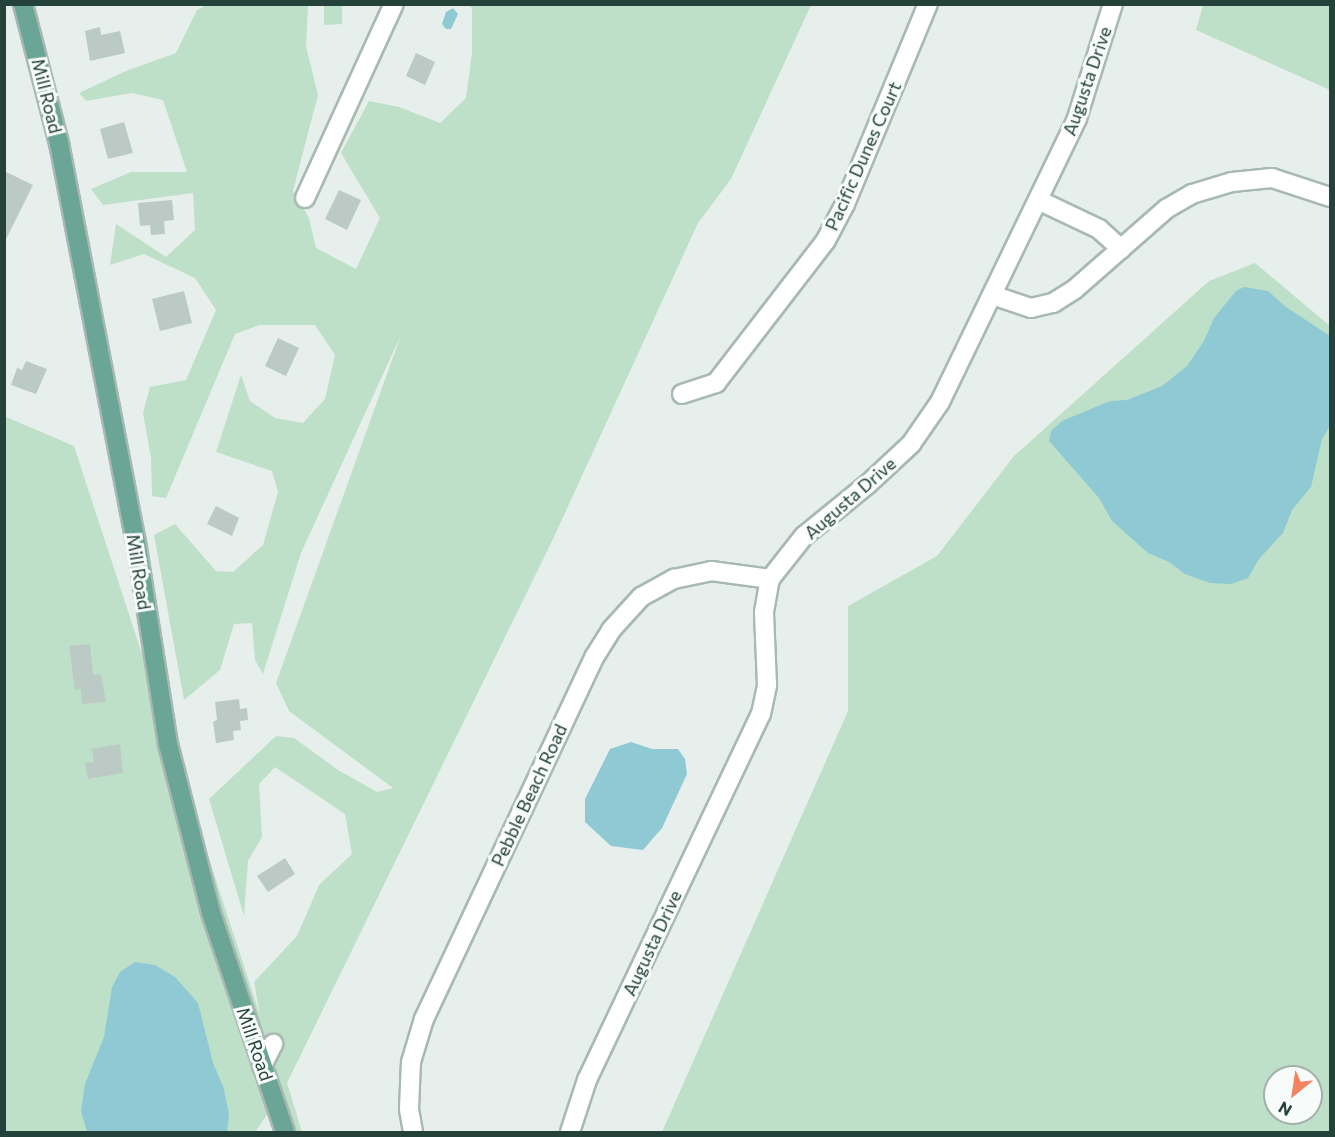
<!DOCTYPE html>
<html>
<head>
<meta charset="utf-8">
<style>
  body { margin:0 }
  #map { position:relative; width:1335px; height:1137px; overflow:hidden; background:#e6efeb; font-family:Commissioner,sans-serif }
  div>[style] { position:absolute }
  .green>* { inset:0; background:#bfe0c8 }
  .water>* { inset:0; background:#8ec9d4 }
  .building>* { inset:0; background:#bbcac4 }
  .roads { filter:drop-shadow(2px 0 #a8b8b2) drop-shadow(-2px 0 #a8b8b2) drop-shadow(0 2px #a8b8b2) drop-shadow(0 -2px #a8b8b2) }
  .minor>* { height:18px; margin:-9px; padding:0 9px; transform-origin:9px; border-radius:9px; background:#fff }
  .major>* { height:18px; margin:-9px; padding:0 9px; transform-origin:9px; border-radius:9px; background:#6aa596 }
  span { translate:-50% -50%; white-space:nowrap; text-align:center; line-height:1.15; -webkit-text-stroke:6px #f7fbf9; paint-order:stroke }
  .street-label { font-size:18px; color:#24423a }
  .frame { position:absolute; inset:0; border:6px solid #24423a; pointer-events:none }
  .north { position:absolute; left:1263px; top:1065px; width:60px; height:60px; box-sizing:border-box; background:#f7fbf9; border:2px solid #a3b1ad; border-radius:50%; rotate:210deg; font-size:16px; font-weight:700; line-height:24px; text-align:center; color:#24423a }
  .north::after { content:''; display:block; margin:auto; width:21px; height:27px; background:#f4845f; clip-path:polygon(50% 0,100% 100%,50% 72%,0 100%) }
</style>
</head>
<body>
<div id="map">
  <div class="green">
    <i style="clip-path:polygon(207px 5px,308px 5px,306px 46px,318px 95px,293px 191px,309px 218px,316px 248px,356px 269px,380px 218px,341px 153px,369px 101px,399px 107px,440px 123px,466px 98px,472px 53px,472px 8px,468px 5px,811px 5px,731px 179px,698px 223px,553px 539px,287px 1083px,302px 1132px,278px 1132px,269px 1112px,255px 1132px,5px 1132px,4px 416px,74px 446px,260px 1015px,254px 982px,297px 936px,319px 885px,352px 854px,345px 814px,275px 767px,259px 784px,262px 837px,248px 861px,244px 916px,209px 799px,276px 736px,294px 738px,338px 770px,377px 792px,393px 788px,289px 711px,276px 683px,401px 335px,301px 553px,263px 674px,255px 660px,252px 623px,234px 624px,220px 670px,184px 700px,154px 535px,175px 524px,216px 571px,233px 572px,263px 545px,278px 492px,272px 471px,216px 452px,241px 375px,250px 401px,275px 418px,303px 423px,325px 399px,335px 355px,315px 325px,259px 325px,235px 334px,166px 498px,152px 496px,151px 458px,143px 413px,150px 387px,186px 380px,216px 310px,195px 278px,144px 254px,110px 265px,116px 224px,166px 257px,195px 230px,193px 193px,103px 205px,91px 189px,131px 172px,187px 172px,163px 100px,132px 93px,86px 101px,79px 93px,126px 71px,176px 53px,197px 10px)"></i>
    <i style="clip-path:polygon(324px 5px,342px 5px,342px 24px,324px 25px)"></i>
    <i style="clip-path:polygon(1203px 5px,1330px 5px,1330px 90px,1196px 30px)"></i>
    <i style="clip-path:polygon(evenodd,1255px 263px,1330px 326px,1330px 1132px,662px 1132px,848px 711px,848px 606px,937px 556px,1014px 456px,1209px 281px,1255px 263px,1275px 1077px,1311px 1077px,1311px 1113px,1275px 1113px,1275px 1077px)"></i>
  </div>
  <div class="water">
    <i style="clip-path:polygon(453px 8px,458px 14px,451px 29px,446px 29px,442px 24px,446px 12px)"></i>
    <i style="clip-path:polygon(1244px 287px,1268px 291px,1286px 307px,1330px 336px,1330px 426px,1322px 439px,1311px 487px,1292px 510px,1283px 533px,1259px 559px,1248px 578px,1231px 584px,1210px 583px,1185px 574px,1169px 562px,1148px 553px,1112px 521px,1099px 498px,1049px 441px,1051px 431px,1062px 421px,1110px 401px,1127px 400px,1162px 386px,1187px 366px,1204px 341px,1214px 318px,1236px 291px)"></i>
    <i style="clip-path:polygon(631px 742px,652px 749px,678px 749px,685px 759px,687px 774px,662px 828px,643px 850px,611px 846px,585px 822px,585px 799px,610px 749px)"></i>
    <i style="clip-path:polygon(135px 962px,155px 965px,175px 977px,198px 1003px,213px 1063px,223px 1086px,229px 1114px,227px 1132px,87px 1132px,81px 1111px,85px 1084px,104px 1037px,112px 987px,120px 972px)"></i>
  </div>
  <div class="building">
    <i style="clip-path:polygon(100px 27px,101px 35px,120px 31px,125px 53px,90px 61px,85px 31px)"></i>
    <i style="clip-path:polygon(416px 53px,435px 62px,425px 85px,406px 76px)"></i>
    <i style="clip-path:polygon(124px 122px,133px 153px,108px 159px,100px 129px)"></i>
    <i style="clip-path:polygon(4px 171px,33px 185px,4px 243px)"></i>
    <i style="clip-path:polygon(339px 190px,361px 200px,347px 230px,325px 219px)"></i>
    <i style="clip-path:polygon(172px 200px,174px 220px,164px 221px,165px 234px,151px 235px,150px 225px,140px 226px,138px 203px)"></i>
    <i style="clip-path:polygon(184px 291px,192px 323px,160px 331px,152px 299px)"></i>
    <i style="clip-path:polygon(278px 338px,299px 348px,286px 376px,265px 366px)"></i>
    <i style="clip-path:polygon(26px 361px,47px 369px,36px 394px,11px 385px,17px 368px,22px 370px)"></i>
    <i style="clip-path:polygon(216px 506px,239px 518px,232px 536px,207px 524px)"></i>
    <i style="clip-path:polygon(90px 644px,93px 675px,101px 674px,106px 702px,82px 704px,81px 689px,75px 690px,69px 646px)"></i>
    <i style="clip-path:polygon(239px 699px,240px 709px,247px 708px,248px 720px,240px 721px,241px 730px,233px 731px,234px 740px,216px 743px,213px 722px,217px 720px,215px 702px)"></i>
    <i style="clip-path:polygon(120px 744px,123px 773px,88px 779px,85px 763px,94px 762px,92px 749px)"></i>
    <i style="clip-path:polygon(285px 858px,295px 874px,268px 892px,257px 876px)"></i>
  </div>
  <div class="roads">
    <div class="minor">
      <i style="left:305px;top:198px;width:213px;rotate:-65.4deg"></i>
      <i style="left:1038px;top:200px;width:68px;rotate:25.4deg"></i>
      <i style="left:1099px;top:229px;width:30px;rotate:42deg"></i>
      <i style="left:992px;top:295px;width:41px;rotate:18.4deg"></i>
      <i style="left:1031px;top:308px;width:23px;rotate:-13deg"></i>
      <i style="left:1053px;top:303px;width:26px;rotate:-32deg"></i>
      <i style="left:1075px;top:289px;width:121px;rotate:-41.3deg"></i>
      <i style="left:1166px;top:209px;width:30px;rotate:-30deg"></i>
      <i style="left:1192px;top:194px;width:42px;rotate:-16.7deg"></i>
      <i style="left:1232px;top:182px;width:40px;rotate:-5.7deg"></i>
      <i style="left:1272px;top:178px;width:61px;rotate:18.1deg"></i>
      <i style="left:682px;top:394px;width:36px;rotate:-18deg"></i>
      <i style="left:716px;top:383px;width:180px;rotate:-52.4deg"></i>
      <i style="left:826px;top:240px;width:41px;rotate:-62.2deg"></i>
      <i style="left:845px;top:204px;width:217px;rotate:-67.5deg"></i>
      <i style="left:262px;top:1066px;width:25px;rotate:-63deg"></i>
      <i style="left:413px;top:1132px;width:23px;rotate:-100deg"></i>
      <i style="left:409px;top:1109px;width:47px;rotate:-87.6deg"></i>
      <i style="left:411px;top:1062px;width:45px;rotate:-73.2deg"></i>
      <i style="left:424px;top:1019px;width:401px;rotate:-64.8deg"></i>
      <i style="left:595px;top:656px;width:31px;rotate:-58deg"></i>
      <i style="left:611px;top:630px;width:45px;rotate:-47.7deg"></i>
      <i style="left:641px;top:597px;width:38px;rotate:-29deg"></i>
      <i style="left:674px;top:579px;width:38px;rotate:-12deg"></i>
      <i style="left:711px;top:571px;width:60px;rotate:7.7deg"></i>
      <i style="left:570px;top:1132px;width:55px;rotate:-71.9deg"></i>
      <i style="left:587px;top:1080px;width:405px;rotate:-64.6deg"></i>
      <i style="left:761px;top:714px;width:30px;rotate:-78deg"></i>
      <i style="left:767px;top:685px;width:73px;rotate:-92.4deg"></i>
      <i style="left:764px;top:612px;width:34px;rotate:-80deg"></i>
      <i style="left:770px;top:579px;width:55px;rotate:-51.7deg"></i>
      <i style="left:804px;top:536px;width:82px;rotate:-39.1deg"></i>
      <i style="left:868px;top:484px;width:59px;rotate:-42.9deg"></i>
      <i style="left:911px;top:444px;width:51px;rotate:-55.4deg"></i>
      <i style="left:940px;top:402px;width:315px;rotate:-64.2deg"></i>
      <i style="left:1077px;top:118px;width:120px;rotate:-72.5deg"></i>
    </div>
    <div class="major">
      <i style="left:23px;top:4px;width:144px;rotate:75.5deg"></i>
      <i style="left:59px;top:143px;width:406px;rotate:79.1deg"></i>
      <i style="left:136px;top:542px;width:205px;rotate:81deg"></i>
      <i style="left:168px;top:744px;width:174px;rotate:75.7deg"></i>
      <i style="left:211px;top:913px;width:231px;rotate:71.3deg"></i>
    </div>
  </div>
  <div class="street-label">
    <span style="left:1087px;top:81px;rotate:-71deg">Augusta Drive</span>
    <span style="left:47px;top:96px;rotate:76deg">Mill Road</span>
    <span style="left:863px;top:156px;rotate:-66deg">Pacific Dunes Court</span>
    <span style="left:850px;top:498px;rotate:-41deg">Augusta Drive</span>
    <span style="left:139px;top:572px;rotate:81deg">Mill Road</span>
    <span style="left:529px;top:795px;rotate:-65deg">Pebble Beach Road</span>
    <span style="left:652px;top:943px;rotate:-65deg">Augusta Drive</span>
    <span style="left:255px;top:1044px;rotate:71deg">Mill Road</span>
  </div>
  <div class="frame"></div>
  <div class="north">N</div>
</div>
</body>
</html>
